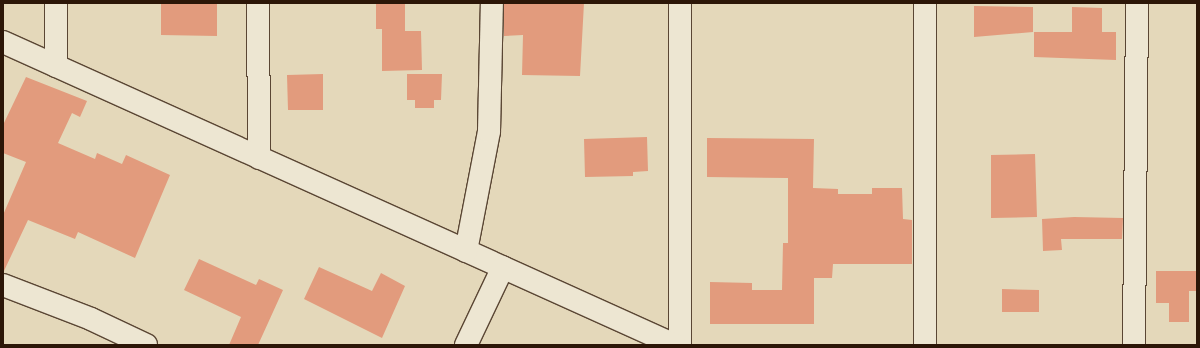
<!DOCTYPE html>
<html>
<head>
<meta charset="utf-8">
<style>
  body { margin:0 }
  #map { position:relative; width:1200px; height:348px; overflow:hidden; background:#e4d8ba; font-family:"Sorts Mill Goudy",serif }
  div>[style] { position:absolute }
  .building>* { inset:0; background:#e29b7d }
  .roads { filter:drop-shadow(1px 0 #5a4634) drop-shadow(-1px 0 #5a4634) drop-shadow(0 1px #5a4634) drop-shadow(0 -1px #5a4634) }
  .minor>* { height:22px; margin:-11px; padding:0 11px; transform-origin:11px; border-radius:11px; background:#ede6d2 }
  span { translate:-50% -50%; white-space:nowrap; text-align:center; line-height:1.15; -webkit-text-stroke:3px #ede6d2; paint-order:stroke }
  .frame { position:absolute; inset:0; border:4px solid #2c1607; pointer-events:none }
</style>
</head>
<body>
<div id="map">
  <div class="building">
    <i style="clip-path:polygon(161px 3px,217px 3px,217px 36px,161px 35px)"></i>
    <i style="clip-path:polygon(376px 3px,405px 3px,405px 31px,421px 31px,422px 70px,382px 71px,382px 29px,376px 29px)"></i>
    <i style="clip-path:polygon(504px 3px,584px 3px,580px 76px,522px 75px,523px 35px,504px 36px)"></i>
    <i style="clip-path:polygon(974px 6px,1033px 7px,1033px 32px,974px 37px)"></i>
    <i style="clip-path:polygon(1072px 7px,1102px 8px,1102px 32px,1116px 32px,1116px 60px,1034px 57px,1034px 32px,1072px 32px)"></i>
    <i style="clip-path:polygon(323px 74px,323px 110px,288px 110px,287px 75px)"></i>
    <i style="clip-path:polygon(407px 74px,442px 74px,441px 100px,434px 100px,434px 108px,415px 108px,415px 100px,407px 100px)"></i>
    <i style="clip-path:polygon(26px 77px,87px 101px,80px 117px,72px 113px,58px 143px,95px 159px,97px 153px,122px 164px,126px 155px,170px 175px,135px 258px,78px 232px,75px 239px,28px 220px,3px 273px,3px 215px,26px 162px,3px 153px,3px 125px)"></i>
    <i style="clip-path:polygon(647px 137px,648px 171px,633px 172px,633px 176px,585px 177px,584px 139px)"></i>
    <i style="clip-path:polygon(707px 138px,814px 139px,813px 188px,838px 189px,838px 194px,872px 194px,872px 188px,902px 188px,903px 219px,912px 220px,912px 264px,833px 264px,832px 278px,814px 278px,814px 324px,710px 324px,710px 282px,752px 283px,752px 290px,782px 290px,783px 243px,788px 243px,788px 178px,707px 177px)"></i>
    <i style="clip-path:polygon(1035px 154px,1037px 217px,991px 218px,991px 155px)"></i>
    <i style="clip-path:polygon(1074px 217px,1123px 218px,1122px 239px,1061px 239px,1062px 250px,1043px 251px,1042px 219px)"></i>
    <i style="clip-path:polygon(199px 259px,256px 285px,259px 279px,283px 290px,258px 345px,229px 345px,241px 317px,184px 290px)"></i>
    <i style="clip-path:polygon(319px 267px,372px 291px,381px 273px,405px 286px,382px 338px,304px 299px)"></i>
    <i style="clip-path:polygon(1156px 271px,1197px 271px,1197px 291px,1189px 291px,1189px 322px,1169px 322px,1169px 303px,1156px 303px)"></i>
    <i style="clip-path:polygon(1002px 289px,1039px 290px,1039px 312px,1002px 312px)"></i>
  </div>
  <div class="roads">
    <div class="minor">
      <i style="left:258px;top:3px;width:155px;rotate:89.6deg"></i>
      <i style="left:680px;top:3px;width:342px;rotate:90deg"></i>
      <i style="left:3px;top:42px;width:737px;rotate:24.27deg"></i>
      <i style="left:56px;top:66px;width:63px;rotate:-90deg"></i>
      <i style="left:466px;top:251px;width:122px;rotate:-79.1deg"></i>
      <i style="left:489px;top:131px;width:128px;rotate:-88.7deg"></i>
      <i style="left:3px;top:285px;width:94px;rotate:21.1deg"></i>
      <i style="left:91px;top:319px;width:61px;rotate:25.3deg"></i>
      <i style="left:466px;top:345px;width:86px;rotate:-64.6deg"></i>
      <i style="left:925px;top:345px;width:342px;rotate:-90deg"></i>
      <i style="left:1134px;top:345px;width:342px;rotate:-89.5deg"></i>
    </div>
  </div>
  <div class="frame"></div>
</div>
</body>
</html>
